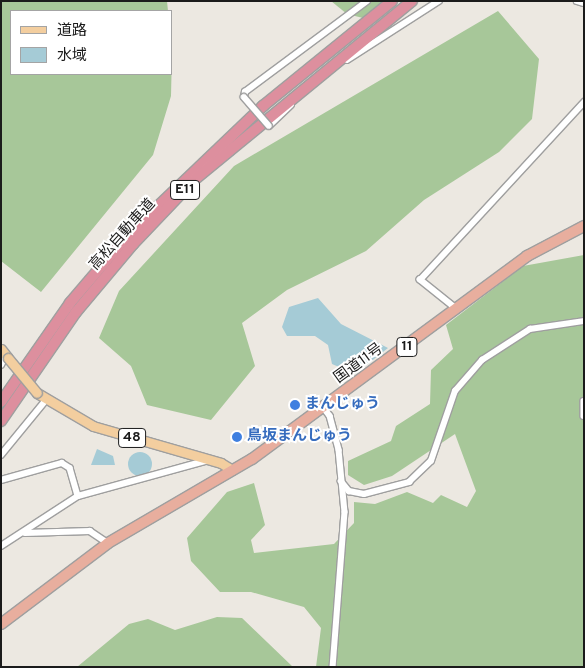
<!DOCTYPE html>
<html>
<head>
<meta charset="utf-8">
<style>
  body { margin:0 }
  #map { position:relative; width:585px; height:668px; overflow:hidden; background:#ece8e1; font-family:Overpass,"Noto Sans JP",sans-serif }
  div>[style] { position:absolute }
  .forest>* { inset:0; background:#a7c799 }
  .water>* { inset:0; background:#a5cbd6 }
  .round { border-radius:50% }
  .roads { filter:drop-shadow(1px 0 #9f9f9f) drop-shadow(-1px 0 #9f9f9f) drop-shadow(0 1px #9f9f9f) drop-shadow(0 -1px #9f9f9f) }
  .minor>* { height:5.5px; margin:-2.75px; padding:0 2.75px; transform-origin:2.75px; border-radius:2.75px; background:#fff }
  .primary>* { height:9px; margin:-4.5px; padding:0 4.5px; transform-origin:4.5px; border-radius:4.5px; background:#f3ce9f }
  .trunk>* { height:10px; margin:-5px; padding:0 5px; transform-origin:5px; border-radius:5px; background:#e8ae9e }
  .motorway>* { height:10px; margin:-5px; padding:0 5px; transform-origin:5px; border-radius:5px; background:#dd8f9e }
  .bridges { filter:drop-shadow(1px 0 #9f9f9f) drop-shadow(-1px 0 #9f9f9f) drop-shadow(0 1px #9f9f9f) drop-shadow(0 -1px #9f9f9f) }
  .minor-bridge>* { height:5.5px; margin:-2.75px; padding:0 2.75px; transform-origin:2.75px; border-radius:2.75px; background:#fff }
  .primary-bridge>* { height:9px; margin:-4.5px; padding:0 4.5px; transform-origin:4.5px; border-radius:4.5px; background:#f3ce9f }
  .dots>* { width:14px; height:14px; translate:-50% -50%; box-sizing:border-box; border:2px solid #fff; border-radius:50% }
  span { translate:-50% -50%; white-space:nowrap; text-align:center; line-height:1.15; -webkit-text-stroke:4px #fff; paint-order:stroke }
  .shield-label span { padding:1px 4px; background:#fff; border:1px solid; border-radius:4px; -webkit-text-stroke-width:0 }
  .shield-label { font-size:14px; color:#1b1b1b; font-weight:700 }
  .street-label { font-size:15px; color:#1b1b1b }
  .shop-label { font-size:15px; color:#366cbe; font-weight:700 }
  .left { translate:0 -50%; text-align:left }
  .frame { position:absolute; inset:0; border:2px solid #1b1b1b; pointer-events:none }
  .legend { position:absolute; left:10px; top:10px; width:162px; height:65px; box-sizing:border-box; background:#fff; border:1px solid #a4a4a4; margin:0; padding:6px 9px; list-style:none; font-size:15px; color:#1b1b1b }
  .legend li { display:flex; align-items:center; gap:10px; height:25px }
  .legend b { width:25px; border:1px solid #a4a4a4 }
</style>
</head>
<body>
<div id="map">
  <div class="forest">
    <i style="clip-path:polygon(1px 1px,167px 1px,168px 11px,11px 11px,11px 74px,171px 74px,171px 41px,172px 52px,171px 96px,153px 155px,41px 292px,1px 261px)"></i>
    <i style="clip-path:polygon(331px 1px,388px 1px,367px 19px,347px 14px)"></i>
    <i style="clip-path:polygon(498px 11px,539px 59px,532px 119px,499px 152px,424px 200px,366px 251px,287px 290px,242px 323px,255px 366px,211px 420px,147px 405px,131px 366px,99px 338px,119px 291px,234px 166px)"></i>
    <i style="clip-path:polygon(584px 255px,584px 667px,316px 667px,321px 628px,304px 607px,251px 592px,220px 592px,191px 561px,187px 538px,227px 492px,254px 483px,265px 525px,251px 540px,254px 553px,334px 544px,354px 523px,354px 502px,375px 504px,407px 492px,433px 503px,441px 495px,467px 507px,476px 491px,455px 434px,392px 476px,364px 485px,348px 475px,348px 461px,391px 441px,396px 426px,430px 404px,431px 370px,453px 349px,446px 325px,523px 266px)"></i>
    <i style="clip-path:polygon(217px 617px,242px 618px,293px 667px,77px 667px,129px 624px,148px 619px,175px 630px)"></i>
  </div>
  <div class="water">
    <i style="clip-path:polygon(318px 298px,341px 324px,388px 348px,355px 374px,332px 364px,328px 345px,315px 336px,287px 336px,282px 327px,289px 307px)"></i>
    <i style="clip-path:polygon(97px 449px,113px 456px,115px 465px,91px 465px)"></i>
    <i class="round" style="left:128px;top:452px;width:24px;height:24px"></i>
  </div>
  <div class="roads">
    <div class="minor">
      <i style="left:577px;top:1px;width:7px;rotate:16deg"></i>
      <i style="left:347px;top:60px;width:109px;rotate:-32.7deg"></i>
      <i style="left:244px;top:97px;width:5px;rotate:-79deg"></i>
      <i style="left:245px;top:92px;width:152px;rotate:-36.7deg"></i>
      <i style="left:269px;top:126px;width:30px;rotate:-44deg"></i>
      <i style="left:455px;top:308px;width:45px;rotate:-141.3deg"></i>
      <i style="left:420px;top:280px;width:242px;rotate:-47.3deg"></i>
      <i style="left:1px;top:365px;width:11px;rotate:-63deg"></i>
      <i style="left:584px;top:401px;width:15px;rotate:90deg"></i>
      <i style="left:324px;top:408px;width:10px;rotate:53deg"></i>
      <i style="left:330px;top:416px;width:35px;rotate:75deg"></i>
      <i style="left:339px;top:450px;width:62px;rotate:84.5deg"></i>
      <i style="left:345px;top:512px;width:155px;rotate:94.4deg"></i>
      <i style="left:1px;top:455px;width:71px;rotate:-50.7deg"></i>
      <i style="left:1px;top:480px;width:63px;rotate:-15.6deg"></i>
      <i style="left:62px;top:463px;width:9px;rotate:32deg"></i>
      <i style="left:70px;top:468px;width:29px;rotate:74deg"></i>
      <i style="left:341px;top:481px;width:13px;rotate:51deg"></i>
      <i style="left:349px;top:491px;width:15px;rotate:11deg"></i>
      <i style="left:364px;top:494px;width:47px;rotate:-14.9deg"></i>
      <i style="left:409px;top:482px;width:30px;rotate:-44deg"></i>
      <i style="left:431px;top:461px;width:74px;rotate:-71.1deg"></i>
      <i style="left:455px;top:391px;width:41px;rotate:-48.9deg"></i>
      <i style="left:482px;top:360px;width:57px;rotate:-32.9deg"></i>
      <i style="left:530px;top:329px;width:55px;rotate:-8.4deg"></i>
      <i style="left:25px;top:533px;width:65px;rotate:-1.8deg"></i>
      <i style="left:90px;top:531px;width:22px;rotate:34deg"></i>
      <i style="left:1px;top:546px;width:92px;rotate:-33deg"></i>
      <i style="left:78px;top:496px;width:136px;rotate:-15.4deg"></i>
    </div>
    <div class="primary">
      <i style="left:1px;top:349px;width:11px;rotate:52deg"></i>
      <i style="left:37px;top:393px;width:65px;rotate:30.5deg"></i>
      <i style="left:93px;top:426px;width:133px;rotate:16.1deg"></i>
      <i style="left:221px;top:463px;width:13px;rotate:32deg"></i>
    </div>
    <div class="trunk">
      <i style="left:1px;top:624px;width:134px;rotate:-37.1deg"></i>
      <i style="left:108px;top:543px;width:167px;rotate:-30.3deg"></i>
      <i style="left:252px;top:459px;width:342px;rotate:-36.4deg"></i>
      <i style="left:527px;top:256px;width:64px;rotate:-27.8deg"></i>
    </div>
    <div class="motorway">
      <i style="left:1px;top:402px;width:121px;rotate:-55.1deg"></i>
      <i style="left:70px;top:303px;width:89px;rotate:-49.5deg"></i>
      <i style="left:128px;top:235px;width:187px;rotate:-43.7deg"></i>
      <i style="left:263px;top:106px;width:166px;rotate:-39.1deg"></i>
      <i style="left:1px;top:421px;width:132px;rotate:-55.5deg"></i>
      <i style="left:76px;top:312px;width:89px;rotate:-50deg"></i>
      <i style="left:133px;top:244px;width:88px;rotate:-46.4deg"></i>
      <i style="left:194px;top:180px;width:282px;rotate:-39.4deg"></i>
    </div>
  </div>
  <div class="bridges">
    <div class="minor-bridge">
      <i style="left:244px;top:97px;width:38px;rotate:49deg"></i>
    </div>
    <div class="primary-bridge">
      <i style="left:8px;top:358px;width:45px;rotate:50.4deg"></i>
    </div>
  </div>
  <div class="dots">
    <i style="left:295px;top:405px;background:#3f7fe0"></i>
    <i style="left:237px;top:437px;background:#3f7fe0"></i>
  </div>
  <div class="shield-label">
    <span style="left:185px;top:190px">E11</span>
    <span style="left:407px;top:347px">11</span>
    <span style="left:132px;top:438px">48</span>
  </div>
  <div class="street-label">
    <span style="left:123px;top:235px;rotate:-48deg">高松自動車道</span>
    <span style="left:359px;top:364px;rotate:-36deg">国道11号</span>
  </div>
  <div class="shop-label">
    <span class="left" style="left:305px;top:405px">まんじゅう</span>
    <span class="left" style="left:247px;top:437px">鳥坂まんじゅう</span>
  </div>
  <div class="frame"></div>
  <ul class="legend">
  <li><b style="height:6px;background:#f3ce9f"></b>道路</li>
  <li><b style="height:14px;background:#a5cbd6"></b>水域</li>
  </ul>
</div>
</body>
</html>
